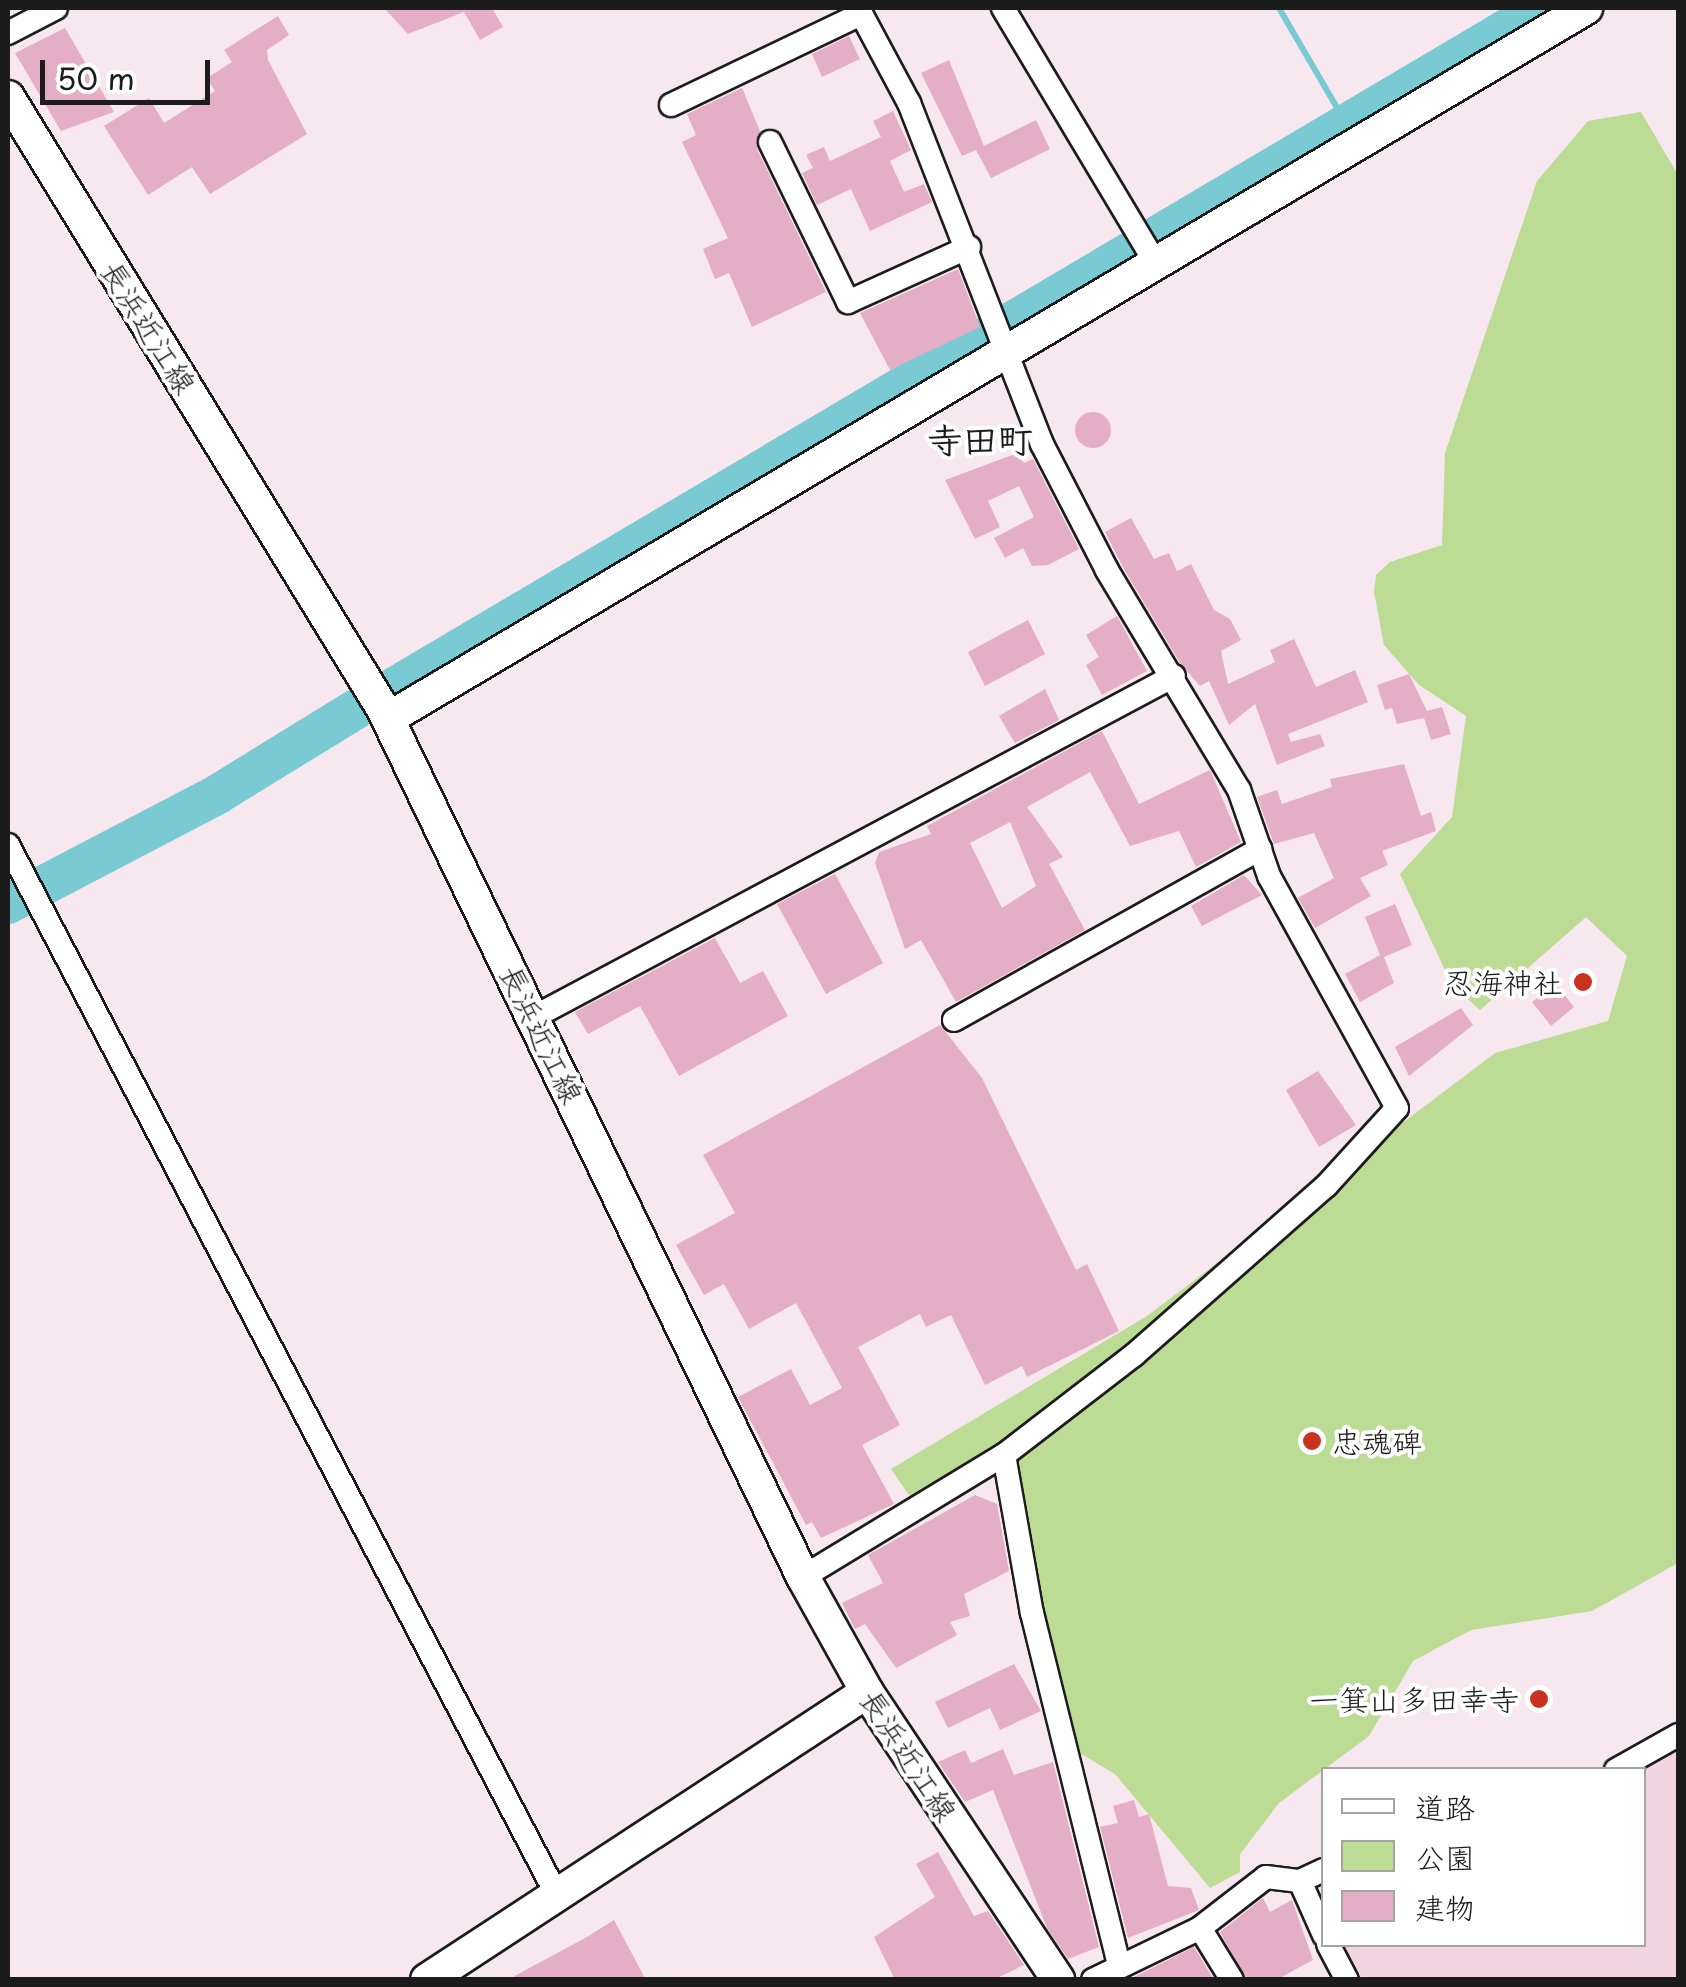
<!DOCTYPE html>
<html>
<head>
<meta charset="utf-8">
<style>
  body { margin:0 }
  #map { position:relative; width:1686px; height:1987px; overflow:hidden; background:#f7e7ee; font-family:"Playpen Sans","Klee One",sans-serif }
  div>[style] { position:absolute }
  .built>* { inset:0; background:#f1d6e2 }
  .green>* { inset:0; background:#bcdb94 }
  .stream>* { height:6px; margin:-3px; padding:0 3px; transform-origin:3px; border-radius:3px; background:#79cad3 }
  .river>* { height:40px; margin:-20px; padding:0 20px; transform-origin:20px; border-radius:20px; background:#79cad3 }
  .building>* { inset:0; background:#e4aec6 }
  .round { border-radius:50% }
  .roads { filter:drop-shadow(2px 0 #1c1c1c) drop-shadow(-2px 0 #1c1c1c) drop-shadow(0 2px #1c1c1c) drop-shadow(0 -2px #1c1c1c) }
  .street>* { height:22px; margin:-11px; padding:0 11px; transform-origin:11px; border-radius:11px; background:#fff }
  .secondary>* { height:32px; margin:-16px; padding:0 16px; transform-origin:16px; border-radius:16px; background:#fff }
  .dots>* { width:28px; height:28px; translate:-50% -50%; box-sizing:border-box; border:5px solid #fff; border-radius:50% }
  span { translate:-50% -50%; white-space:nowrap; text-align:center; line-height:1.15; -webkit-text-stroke:8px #fff; paint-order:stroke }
  .street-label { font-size:30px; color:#1c1c1c }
  .poi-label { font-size:30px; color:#1c1c1c }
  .right { translate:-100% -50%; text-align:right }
  .left { translate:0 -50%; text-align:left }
  .quarter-label { font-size:35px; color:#1c1c1c; font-weight:700 }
  .frame { position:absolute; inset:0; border:10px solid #1c1c1c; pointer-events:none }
  .legend { position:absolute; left:1321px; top:1767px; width:325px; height:180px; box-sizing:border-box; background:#fff; border:2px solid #a4a4a4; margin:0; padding:12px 18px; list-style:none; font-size:30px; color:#1c1c1c }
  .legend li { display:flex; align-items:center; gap:20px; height:50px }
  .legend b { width:50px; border:2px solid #a4a4a4 }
  .scale { position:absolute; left:40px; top:60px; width:170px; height:45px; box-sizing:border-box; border:5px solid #1c1c1c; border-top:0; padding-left:12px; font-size:30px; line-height:35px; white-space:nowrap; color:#1c1c1c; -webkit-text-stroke:8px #fff; paint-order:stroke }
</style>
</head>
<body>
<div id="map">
  <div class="built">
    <i style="clip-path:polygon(1678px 1741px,1678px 1979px,1363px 1979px,1343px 1945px,1644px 1944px,1644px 1770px,1628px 1769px)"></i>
  </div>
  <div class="green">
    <i style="clip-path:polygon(1641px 112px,1678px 175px,1678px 1563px,1592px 1611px,1471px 1630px,1413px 1661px,1369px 1736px,1279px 1803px,1240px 1854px,1240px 1872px,1210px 1888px,1115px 1774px,1078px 1752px,1053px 1673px,1008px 1440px,911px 1498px,891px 1469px,1147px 1316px,1495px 1053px,1608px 1021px,1627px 956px,1586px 917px,1480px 1010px,1452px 985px,1400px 874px,1452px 817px,1466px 716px,1419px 685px,1384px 645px,1374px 592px,1376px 575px,1390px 562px,1442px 545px,1445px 453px,1537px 181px,1588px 121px)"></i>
  </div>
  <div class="stream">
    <i style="left:1279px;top:8px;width:133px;rotate:59.8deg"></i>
  </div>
  <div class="river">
    <i style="left:393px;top:688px;width:1335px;rotate:-30.62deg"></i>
    <i style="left:8px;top:904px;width:237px;rotate:-27.6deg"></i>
    <i style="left:218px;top:794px;width:162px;rotate:-31.6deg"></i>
  </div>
  <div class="building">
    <i style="clip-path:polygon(384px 8px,492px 8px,503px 27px,480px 40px,464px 12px,408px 34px)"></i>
    <i style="clip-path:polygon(278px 16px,289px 35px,267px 50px,268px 60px,307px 134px,210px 194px,192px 167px,148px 195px,104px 126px,149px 98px,164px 123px,215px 91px,207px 78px,232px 62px,224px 50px)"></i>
    <i style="clip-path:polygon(65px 28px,114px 112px,61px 131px,15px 53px)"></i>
    <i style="clip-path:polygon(849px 36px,860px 59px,822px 77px,812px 54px)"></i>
    <i style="clip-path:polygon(949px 60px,984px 146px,1036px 120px,1050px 149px,991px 178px,976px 150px,962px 156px,921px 73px)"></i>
    <i style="clip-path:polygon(742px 88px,760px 131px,757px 149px,826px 292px,752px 327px,729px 273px,715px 279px,703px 249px,728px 238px,682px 142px,696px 135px,687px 114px)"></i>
    <i style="clip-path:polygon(893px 111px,911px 150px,890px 161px,904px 192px,924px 184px,932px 202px,870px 231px,851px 189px,817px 205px,802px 173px,813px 168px,806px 155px,824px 147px,830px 161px,881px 137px,873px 121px)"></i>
    <i style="clip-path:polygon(958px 269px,980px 327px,890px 370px,860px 313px)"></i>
    <i class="round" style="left:1075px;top:412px;width:36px;height:36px"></i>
    <i style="clip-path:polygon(1015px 454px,1024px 463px,1033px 459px,1079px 549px,1048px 565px,1032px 566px,1023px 548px,1005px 558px,994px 538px,1034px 517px,1019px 486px,988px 501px,1000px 527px,975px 539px,945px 480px)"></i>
    <i style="clip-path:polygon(1131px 518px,1154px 559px,1169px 553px,1177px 571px,1191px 564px,1214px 610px,1230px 619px,1241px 640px,1221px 651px,1228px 684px,1275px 662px,1270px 650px,1294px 639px,1316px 687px,1355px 670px,1368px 702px,1288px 734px,1291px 742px,1320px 734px,1325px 746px,1277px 765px,1255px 704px,1229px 725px,1209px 681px,1200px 686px,1180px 663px,1125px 571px,1105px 532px)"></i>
    <i style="clip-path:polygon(1117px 616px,1147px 671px,1102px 695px,1086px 665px,1099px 657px,1086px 635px)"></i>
    <i style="clip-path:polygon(1028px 620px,1045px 654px,985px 686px,968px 652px)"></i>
    <i style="clip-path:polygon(1409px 674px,1427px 711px,1442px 707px,1451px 734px,1431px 740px,1424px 718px,1397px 724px,1392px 708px,1385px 710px,1377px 685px)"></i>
    <i style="clip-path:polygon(1045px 689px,1059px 720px,1015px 743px,999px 716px)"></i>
    <i style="clip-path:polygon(evenodd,1102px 731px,1139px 804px,1210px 770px,1241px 842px,1196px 867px,1179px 831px,1130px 846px,1090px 772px,1027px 807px,1063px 857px,1049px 864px,1085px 930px,956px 1002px,921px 940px,905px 949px,875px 863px,879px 852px,931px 834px,927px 826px,1102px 731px,1010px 822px,1036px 886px,1002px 908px,970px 843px,1010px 822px)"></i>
    <i style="clip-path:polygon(1404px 764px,1421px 816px,1431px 812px,1436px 831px,1382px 851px,1388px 865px,1360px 878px,1371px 896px,1315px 928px,1298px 898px,1334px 878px,1314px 833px,1274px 844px,1257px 797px,1277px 790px,1282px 804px,1332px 787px,1330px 779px)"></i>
    <i style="clip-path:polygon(835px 874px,883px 963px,826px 994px,777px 904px)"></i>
    <i style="clip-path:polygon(1244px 875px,1262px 895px,1202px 926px,1191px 906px)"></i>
    <i style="clip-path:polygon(1395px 904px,1412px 945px,1384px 957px,1394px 983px,1360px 1002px,1345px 974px,1380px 955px,1365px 917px)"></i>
    <i style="clip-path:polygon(715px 938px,740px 983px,763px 971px,788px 1016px,679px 1076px,640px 1006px,588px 1034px,575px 1012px)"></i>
    <i style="clip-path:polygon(1556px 984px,1574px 1007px,1551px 1026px,1532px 1002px)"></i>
    <i style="clip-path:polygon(1461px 1008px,1473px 1025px,1409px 1076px,1395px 1047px)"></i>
    <i style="clip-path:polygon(940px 1025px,982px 1078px,1076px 1270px,1087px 1264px,1119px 1331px,1027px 1377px,1022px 1366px,985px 1385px,951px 1315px,926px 1327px,920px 1314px,858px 1347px,900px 1425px,862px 1445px,894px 1504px,821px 1538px,812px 1522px,806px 1525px,738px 1397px,791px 1369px,810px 1405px,842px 1388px,796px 1303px,749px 1329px,724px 1284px,704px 1295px,676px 1245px,735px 1213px,703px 1155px)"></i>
    <i style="clip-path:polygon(1318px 1071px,1356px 1125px,1319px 1147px,1286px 1090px)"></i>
    <i style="clip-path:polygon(975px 1495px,997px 1504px,1009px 1571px,964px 1594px,970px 1616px,950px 1622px,957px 1635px,896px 1668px,865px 1624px,855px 1629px,842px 1603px,883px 1583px,868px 1555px)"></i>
    <i style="clip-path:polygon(1014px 1664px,1041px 1711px,1000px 1730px,990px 1708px,948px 1728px,935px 1702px)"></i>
    <i style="clip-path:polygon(1003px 1749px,1014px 1775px,1053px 1762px,1099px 1947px,1068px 1959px,1047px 1928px,993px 1790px,965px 1802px,938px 1762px,965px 1750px,971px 1763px)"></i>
    <i style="clip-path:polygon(1134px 1800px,1139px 1817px,1149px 1814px,1168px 1886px,1191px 1888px,1199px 1910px,1128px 1938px,1100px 1827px,1118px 1823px,1113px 1806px)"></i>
    <i style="clip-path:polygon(938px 1852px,974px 1916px,988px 1911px,1024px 1965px,993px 1980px,895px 1980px,874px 1937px,935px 1897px,916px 1864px)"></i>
    <i style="clip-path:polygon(1263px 1898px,1270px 1912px,1292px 1900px,1313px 1960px,1276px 1980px,1247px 1980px,1220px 1932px)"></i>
    <i style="clip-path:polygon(614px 1920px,646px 1980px,507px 1980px,587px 1937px)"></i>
    <i style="clip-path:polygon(1194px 1947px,1214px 1980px,1128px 1980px)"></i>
  </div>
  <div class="roads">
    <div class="street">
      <i style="left:1003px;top:8px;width:296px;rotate:59.1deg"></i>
      <i style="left:8px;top:33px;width:54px;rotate:-27.5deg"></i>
      <i style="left:671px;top:105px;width:211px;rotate:-25.6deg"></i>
      <i style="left:770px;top:142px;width:178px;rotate:64deg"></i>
      <i style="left:848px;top:302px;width:133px;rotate:-24.4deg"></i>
      <i style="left:8px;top:845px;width:1189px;rotate:62.4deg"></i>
      <i style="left:534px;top:1017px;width:725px;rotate:-28.05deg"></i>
      <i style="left:954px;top:1020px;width:351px;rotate:-29.2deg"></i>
      <i style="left:1004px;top:1455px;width:160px;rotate:80deg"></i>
      <i style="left:1032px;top:1613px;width:363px;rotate:76.1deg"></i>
      <i style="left:803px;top:1577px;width:235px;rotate:-31.3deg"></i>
      <i style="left:1004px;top:1455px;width:164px;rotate:-37.6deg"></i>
      <i style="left:1134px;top:1355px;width:256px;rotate:-41.4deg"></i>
      <i style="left:1326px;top:1186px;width:105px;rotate:-47.7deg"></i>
      <i style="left:1397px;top:1108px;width:265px;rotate:-118.9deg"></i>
      <i style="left:1269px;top:876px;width:91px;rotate:-109.2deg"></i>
      <i style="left:1239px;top:790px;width:257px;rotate:-121deg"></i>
      <i style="left:1107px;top:570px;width:142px;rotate:-117.3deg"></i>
      <i style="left:1042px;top:444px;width:366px;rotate:-111.3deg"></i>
      <i style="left:909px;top:103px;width:108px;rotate:-118.2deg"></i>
      <i style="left:1616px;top:1770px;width:71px;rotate:-29.4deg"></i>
      <i style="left:1300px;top:1881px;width:59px;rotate:66deg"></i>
      <i style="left:1200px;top:1928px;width:61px;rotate:58.4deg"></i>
      <i style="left:1328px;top:1944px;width:41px;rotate:62.2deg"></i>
      <i style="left:1093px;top:1980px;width:119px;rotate:-25.9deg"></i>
      <i style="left:1200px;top:1928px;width:83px;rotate:-37.7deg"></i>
      <i style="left:1266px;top:1877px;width:34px;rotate:7deg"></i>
      <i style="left:1300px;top:1881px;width:26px;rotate:-25deg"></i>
    </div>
    <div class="secondary">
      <i style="left:8px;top:97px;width:718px;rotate:58.5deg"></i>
      <i style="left:383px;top:709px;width:964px;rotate:64.18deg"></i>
      <i style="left:803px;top:1577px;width:132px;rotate:60.9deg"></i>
      <i style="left:867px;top:1692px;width:346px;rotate:56.4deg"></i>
      <i style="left:389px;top:718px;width:1392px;rotate:-30.67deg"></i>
      <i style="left:427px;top:1980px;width:526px;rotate:-33.21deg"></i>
    </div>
  </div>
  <div class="dots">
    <i style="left:1583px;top:982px;background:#c8321e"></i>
    <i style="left:1312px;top:1441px;background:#c8321e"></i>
    <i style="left:1539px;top:1699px;background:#c8321e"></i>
  </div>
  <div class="street-label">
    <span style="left:149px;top:327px;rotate:58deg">長浜近江線</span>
    <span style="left:542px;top:1034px;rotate:64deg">長浜近江線</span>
    <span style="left:909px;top:1755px;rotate:57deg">長浜近江線</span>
  </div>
  <div class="poi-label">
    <span class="right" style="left:1563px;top:982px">忍海神社</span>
    <span class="left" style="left:1332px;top:1441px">忠魂碑</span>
    <span class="right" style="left:1519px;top:1699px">一箕山多田幸寺</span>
  </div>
  <div class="quarter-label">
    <span style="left:980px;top:439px">寺田町</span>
  </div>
  <div class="frame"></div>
  <ul class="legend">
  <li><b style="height:12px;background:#fff"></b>道路</li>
  <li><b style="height:28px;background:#bcdb94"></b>公園</li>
  <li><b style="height:28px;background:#e4aec6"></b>建物</li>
  </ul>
  <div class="scale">50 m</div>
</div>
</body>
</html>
